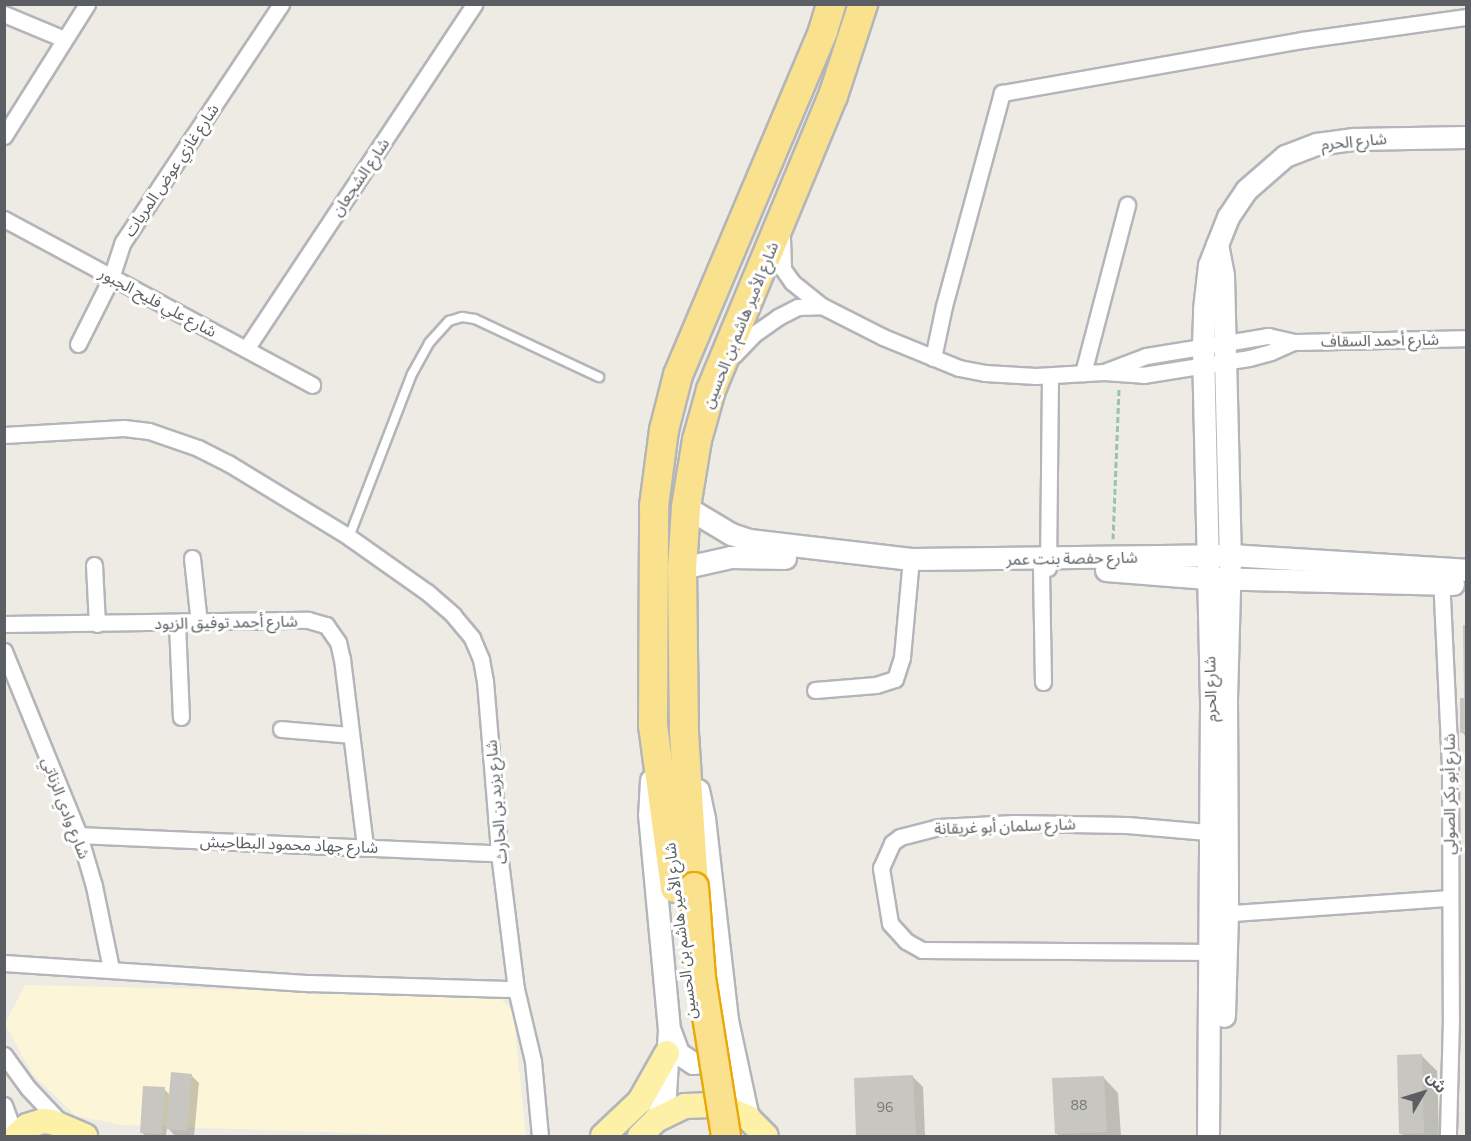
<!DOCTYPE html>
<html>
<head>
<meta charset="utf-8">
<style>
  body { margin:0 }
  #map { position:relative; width:1471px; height:1141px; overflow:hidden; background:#edebe3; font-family:Commissioner,"Noto Sans Arabic",sans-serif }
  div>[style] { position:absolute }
  .commercial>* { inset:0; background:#fdf5d8 }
  .shadow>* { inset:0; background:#0003 }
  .building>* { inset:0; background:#c8c6c0 }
  .path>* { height:3px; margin-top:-1.5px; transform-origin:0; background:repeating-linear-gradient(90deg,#99c5a7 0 6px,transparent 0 9px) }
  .roads { filter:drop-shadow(2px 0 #b3b5ba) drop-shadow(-2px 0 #b3b5ba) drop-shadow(0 2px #b3b5ba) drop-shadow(0 -2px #b3b5ba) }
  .lane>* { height:8px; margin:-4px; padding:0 4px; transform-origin:4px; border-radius:4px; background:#fff }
  .street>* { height:15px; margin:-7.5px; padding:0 7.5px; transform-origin:7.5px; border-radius:7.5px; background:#fff }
  .secondary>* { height:21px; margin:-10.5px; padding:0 10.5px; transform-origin:10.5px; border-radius:10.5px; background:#fff }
  .primary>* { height:24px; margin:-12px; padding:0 12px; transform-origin:12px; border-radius:12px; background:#fdf1a8 }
  .highway>* { height:28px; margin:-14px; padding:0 14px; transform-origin:14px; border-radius:14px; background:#fae18d }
  .bridges { filter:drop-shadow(2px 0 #eaa906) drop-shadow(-2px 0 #eaa906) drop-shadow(0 2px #eaa906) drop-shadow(0 -2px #eaa906) }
  .highway-bridge>* { height:28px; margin:-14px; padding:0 14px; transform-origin:14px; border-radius:14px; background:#fae18d }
  span { translate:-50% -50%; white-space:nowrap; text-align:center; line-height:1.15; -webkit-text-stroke:6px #fff; paint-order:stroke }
  .number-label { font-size:14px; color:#76787a }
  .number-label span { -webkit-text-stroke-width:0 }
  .street-label { font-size:16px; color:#5b5e63 }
  .frame { position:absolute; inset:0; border:6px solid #5b5e63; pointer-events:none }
  .north { position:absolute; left:1393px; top:1063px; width:60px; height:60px; -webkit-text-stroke:4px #fff; paint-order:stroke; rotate:52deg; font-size:16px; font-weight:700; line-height:24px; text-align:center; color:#5b5e63 }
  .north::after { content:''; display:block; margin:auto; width:21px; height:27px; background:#5b5e63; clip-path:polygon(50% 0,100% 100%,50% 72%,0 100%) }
</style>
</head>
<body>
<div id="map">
  <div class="commercial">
    <i style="clip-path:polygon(25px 985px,498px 996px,513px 1011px,526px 1136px,437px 1136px,123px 1125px,76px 1116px,33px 1075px,5px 1024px)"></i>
  </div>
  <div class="shadow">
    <i style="clip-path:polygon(1464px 627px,1466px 627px,1466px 737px,1462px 732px,1465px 700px)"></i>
    <i style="clip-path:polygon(1422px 1056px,1437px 1071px,1439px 1136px,1404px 1136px,1400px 1133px)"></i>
    <i style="clip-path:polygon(191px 1075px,199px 1083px,194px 1136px,175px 1136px,167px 1127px,166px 1136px,146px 1136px,141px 1132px,164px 1089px,170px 1095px)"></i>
    <i style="clip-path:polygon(913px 1077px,923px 1087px,925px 1136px,858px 1136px,855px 1079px)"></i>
    <i style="clip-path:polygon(1103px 1077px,1118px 1093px,1121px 1136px,1059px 1136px,1057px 1134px)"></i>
  </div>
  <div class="building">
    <i style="clip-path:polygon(1463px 625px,1466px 625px,1466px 733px,1460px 733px,1460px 698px,1464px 698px)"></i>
    <i style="clip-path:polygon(1422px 1054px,1424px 1133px,1399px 1134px,1397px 1055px)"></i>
    <i style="clip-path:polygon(171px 1072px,192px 1074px,187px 1131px,166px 1129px)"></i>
    <i style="clip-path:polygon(913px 1075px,916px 1136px,856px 1136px,854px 1078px)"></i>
    <i style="clip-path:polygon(1104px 1076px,1107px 1132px,1055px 1134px,1052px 1078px)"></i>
    <i style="clip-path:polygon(143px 1086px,165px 1087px,162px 1134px,140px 1133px)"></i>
  </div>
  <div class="path">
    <i style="left:1113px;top:539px;width:152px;rotate:-87.7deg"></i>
  </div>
  <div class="roads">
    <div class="lane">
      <i style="left:349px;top:537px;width:175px;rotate:-68.9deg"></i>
      <i style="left:412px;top:374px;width:35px;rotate:-61deg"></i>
      <i style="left:429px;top:343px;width:30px;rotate:-48deg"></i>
      <i style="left:449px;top:321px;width:14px;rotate:-17deg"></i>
      <i style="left:462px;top:317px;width:13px;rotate:9deg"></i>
      <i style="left:475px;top:319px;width:137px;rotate:25.1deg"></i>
    </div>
    <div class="street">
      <i style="left:4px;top:14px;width:65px;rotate:22.6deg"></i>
      <i style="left:4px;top:136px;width:156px;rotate:-57.8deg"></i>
      <i style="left:4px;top:219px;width:350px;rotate:28.3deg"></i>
      <i style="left:782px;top:238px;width:31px;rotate:88deg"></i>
      <i style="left:783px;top:269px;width:16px;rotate:55deg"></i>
      <i style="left:792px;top:282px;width:38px;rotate:39deg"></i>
      <i style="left:822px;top:306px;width:68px;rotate:26.9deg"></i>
      <i style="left:883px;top:337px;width:82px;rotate:22.2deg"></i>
      <i style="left:959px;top:368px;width:26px;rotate:11deg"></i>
      <i style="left:985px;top:373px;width:51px;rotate:3.4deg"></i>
      <i style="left:1036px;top:376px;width:68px;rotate:-3.4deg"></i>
      <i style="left:1104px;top:372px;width:39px;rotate:4deg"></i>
      <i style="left:1143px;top:375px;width:107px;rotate:-9.1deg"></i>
      <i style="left:1249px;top:358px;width:23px;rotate:-15deg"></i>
      <i style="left:1271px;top:352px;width:24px;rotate:-24deg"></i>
      <i style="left:78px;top:344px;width:74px;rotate:-63.4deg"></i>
      <i style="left:111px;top:278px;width:38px;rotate:-72deg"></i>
      <i style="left:123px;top:242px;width:286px;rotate:-56.4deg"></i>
      <i style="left:246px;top:349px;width:414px;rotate:-56.5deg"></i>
      <i style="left:734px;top:355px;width:29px;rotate:-46deg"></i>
      <i style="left:754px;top:334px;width:29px;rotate:-35deg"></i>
      <i style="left:778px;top:317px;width:22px;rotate:-27deg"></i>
      <i style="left:798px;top:307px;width:24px;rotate:-2deg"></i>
      <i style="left:933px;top:358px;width:53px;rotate:-78.1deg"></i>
      <i style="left:944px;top:306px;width:221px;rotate:-74.8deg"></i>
      <i style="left:1002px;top:93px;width:305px;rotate:-10deg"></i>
      <i style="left:1302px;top:40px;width:166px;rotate:-8deg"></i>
      <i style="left:1104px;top:372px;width:45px;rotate:-20.9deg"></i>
      <i style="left:1146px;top:356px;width:124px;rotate:-9.3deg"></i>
      <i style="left:1268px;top:336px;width:26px;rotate:13deg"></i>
      <i style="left:1293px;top:342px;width:173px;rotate:-1.3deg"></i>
      <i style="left:1083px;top:373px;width:174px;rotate:-75.3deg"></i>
      <i style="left:4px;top:435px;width:120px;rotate:-3.3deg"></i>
      <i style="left:124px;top:428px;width:25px;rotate:7deg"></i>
      <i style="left:149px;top:431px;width:52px;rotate:19.1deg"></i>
      <i style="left:198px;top:448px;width:34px;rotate:27deg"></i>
      <i style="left:228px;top:463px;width:142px;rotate:31.4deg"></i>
      <i style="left:349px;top:537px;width:95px;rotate:35.2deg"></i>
      <i style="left:427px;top:592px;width:35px;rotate:41deg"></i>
      <i style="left:453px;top:615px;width:30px;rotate:50deg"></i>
      <i style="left:472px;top:638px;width:23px;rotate:67deg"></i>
      <i style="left:481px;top:659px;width:22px;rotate:80deg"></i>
      <i style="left:485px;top:681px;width:173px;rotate:85.3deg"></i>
      <i style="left:499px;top:853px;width:137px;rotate:82.9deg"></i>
      <i style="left:516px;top:989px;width:74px;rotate:76.7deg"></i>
      <i style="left:533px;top:1061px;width:75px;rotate:84.7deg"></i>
      <i style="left:192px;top:558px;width:65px;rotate:83.9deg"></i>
      <i style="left:94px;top:565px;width:59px;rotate:87.1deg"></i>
      <i style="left:1048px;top:568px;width:192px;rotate:-89.4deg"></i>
      <i style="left:1041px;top:569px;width:113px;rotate:89deg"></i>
      <i style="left:1441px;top:576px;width:188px;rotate:87.3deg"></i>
      <i style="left:1450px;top:764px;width:254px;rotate:89.8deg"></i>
      <i style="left:1451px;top:1018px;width:118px;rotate:91.5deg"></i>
      <i style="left:177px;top:623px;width:94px;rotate:87.6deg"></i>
      <i style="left:4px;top:624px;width:304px;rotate:-0.8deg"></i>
      <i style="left:308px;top:620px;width:19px;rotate:16deg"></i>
      <i style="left:326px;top:625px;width:21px;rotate:55deg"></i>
      <i style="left:338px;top:642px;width:17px;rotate:77deg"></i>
      <i style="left:342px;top:659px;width:189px;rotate:83deg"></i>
      <i style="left:4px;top:651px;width:199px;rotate:67.8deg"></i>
      <i style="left:79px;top:835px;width:53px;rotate:73.6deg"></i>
      <i style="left:94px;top:886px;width:85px;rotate:78.4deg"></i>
      <i style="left:815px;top:690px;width:61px;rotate:-4.7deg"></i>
      <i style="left:876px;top:685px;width:20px;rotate:-18deg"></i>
      <i style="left:895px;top:679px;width:23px;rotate:-72deg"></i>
      <i style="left:902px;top:657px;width:98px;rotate:-84.8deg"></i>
      <i style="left:281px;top:729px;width:70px;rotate:4.9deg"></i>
      <i style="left:79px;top:835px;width:420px;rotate:2.5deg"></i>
      <i style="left:1219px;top:914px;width:231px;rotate:-4deg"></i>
      <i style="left:1217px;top:952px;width:295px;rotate:-179.6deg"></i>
      <i style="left:922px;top:950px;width:18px;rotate:-151deg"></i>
      <i style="left:906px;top:941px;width:24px;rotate:-132deg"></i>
      <i style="left:890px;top:923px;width:56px;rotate:-99.3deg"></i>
      <i style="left:881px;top:868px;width:27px;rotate:-66deg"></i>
      <i style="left:892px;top:843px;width:10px;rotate:-37deg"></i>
      <i style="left:900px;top:837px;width:40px;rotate:-14.4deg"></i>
      <i style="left:939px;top:827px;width:75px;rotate:-3.1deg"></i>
      <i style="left:1014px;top:823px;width:113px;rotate:1deg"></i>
      <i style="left:1127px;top:825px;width:92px;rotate:5deg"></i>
      <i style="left:4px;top:963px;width:306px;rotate:3.8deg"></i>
      <i style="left:309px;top:983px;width:207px;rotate:1.7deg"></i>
      <i style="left:4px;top:1055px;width:41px;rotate:54deg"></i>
      <i style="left:28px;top:1088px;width:50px;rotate:46.6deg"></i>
      <i style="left:4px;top:1105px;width:33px;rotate:70deg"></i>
    </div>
    <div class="secondary">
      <i style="left:1217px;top:244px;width:32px;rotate:79deg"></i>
      <i style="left:1223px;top:275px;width:280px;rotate:88.6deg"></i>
      <i style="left:1230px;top:555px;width:145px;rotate:91.6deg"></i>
      <i style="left:1226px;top:700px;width:214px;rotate:89.7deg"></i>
      <i style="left:1227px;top:914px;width:102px;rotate:91.7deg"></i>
      <i style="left:686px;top:507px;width:52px;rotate:31deg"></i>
      <i style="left:731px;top:534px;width:19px;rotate:18deg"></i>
      <i style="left:749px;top:540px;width:163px;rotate:6.7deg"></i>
      <i style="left:911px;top:559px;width:319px;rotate:-0.7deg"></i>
      <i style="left:1230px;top:555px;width:236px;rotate:3.6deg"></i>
      <i style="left:682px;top:568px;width:50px;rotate:-12.7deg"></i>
      <i style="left:731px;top:557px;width:54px;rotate:1.1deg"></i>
      <i style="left:1106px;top:570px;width:100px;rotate:4.6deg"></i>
      <i style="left:1206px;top:578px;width:247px;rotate:1.4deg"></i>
      <i style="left:651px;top:780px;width:34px;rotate:93deg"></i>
      <i style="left:649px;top:814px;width:217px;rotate:84.7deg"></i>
      <i style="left:669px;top:1030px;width:64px;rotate:93.6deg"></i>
      <i style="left:665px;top:1094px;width:28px;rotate:109deg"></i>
      <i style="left:698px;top:790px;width:29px;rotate:78deg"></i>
      <i style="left:704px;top:818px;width:203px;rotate:83.5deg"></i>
      <i style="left:727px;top:1020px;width:100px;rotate:77.9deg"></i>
      <i style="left:670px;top:1031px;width:23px;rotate:70deg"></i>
      <i style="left:678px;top:1053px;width:18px;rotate:34deg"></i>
      <i style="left:693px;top:1063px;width:9px;rotate:-6deg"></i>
      <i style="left:702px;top:1062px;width:9px;rotate:-27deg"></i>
      <i style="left:710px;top:1058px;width:17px;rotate:-62deg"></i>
      <i style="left:1208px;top:1136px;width:435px;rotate:-89.6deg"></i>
      <i style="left:1211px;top:701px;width:356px;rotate:-91.3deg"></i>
      <i style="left:1203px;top:345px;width:36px;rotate:-88deg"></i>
      <i style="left:1204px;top:309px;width:44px;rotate:-83.5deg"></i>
      <i style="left:1209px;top:265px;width:52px;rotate:-68.4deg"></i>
      <i style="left:1228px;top:217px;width:32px;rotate:-56deg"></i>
      <i style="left:1246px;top:190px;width:52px;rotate:-41.1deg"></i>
      <i style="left:1285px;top:156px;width:34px;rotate:-21deg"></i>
      <i style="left:1317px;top:144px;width:37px;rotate:-8deg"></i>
      <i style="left:1354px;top:139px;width:112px;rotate:-1deg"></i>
    </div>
    <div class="primary">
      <i style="left:16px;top:1136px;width:15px;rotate:-42deg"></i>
      <i style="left:27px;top:1126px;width:17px;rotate:-17deg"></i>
      <i style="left:43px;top:1121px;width:9px;rotate:6deg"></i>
      <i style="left:52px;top:1122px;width:36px;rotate:23deg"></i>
      <i style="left:603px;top:1136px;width:51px;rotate:-43.4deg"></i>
      <i style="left:640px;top:1101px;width:55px;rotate:-60.6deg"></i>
      <i style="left:640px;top:1136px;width:23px;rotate:-45deg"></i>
      <i style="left:656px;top:1120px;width:32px;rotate:-26deg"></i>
      <i style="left:685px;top:1106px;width:33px;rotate:-2deg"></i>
      <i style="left:718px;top:1105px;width:33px;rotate:23deg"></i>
      <i style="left:748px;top:1118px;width:25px;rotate:45deg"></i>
    </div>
    <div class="highway">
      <i style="left:694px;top:887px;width:155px;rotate:-93.7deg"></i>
      <i style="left:684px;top:732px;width:164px;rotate:-90.7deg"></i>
      <i style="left:682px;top:568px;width:61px;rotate:-86.2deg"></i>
      <i style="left:686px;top:507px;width:68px;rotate:-80.7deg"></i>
      <i style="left:697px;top:440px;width:52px;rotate:-74.4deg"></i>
      <i style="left:711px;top:390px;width:318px;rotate:-67.5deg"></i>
      <i style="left:833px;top:96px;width:97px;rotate:-71.9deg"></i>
      <i style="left:675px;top:888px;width:164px;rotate:-97.7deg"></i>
      <i style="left:653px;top:725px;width:219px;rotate:-89.7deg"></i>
      <i style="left:654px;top:506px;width:77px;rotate:-82.5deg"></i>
      <i style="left:664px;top:430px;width:57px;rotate:-75.7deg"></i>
      <i style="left:678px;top:375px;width:373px;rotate:-67.1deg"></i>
      <i style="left:823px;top:31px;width:28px;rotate:-73deg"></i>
    </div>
  </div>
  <div class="bridges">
    <div class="highway-bridge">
      <i style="left:694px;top:887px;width:91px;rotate:85.6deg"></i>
      <i style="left:701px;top:978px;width:160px;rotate:81deg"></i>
    </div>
  </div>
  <div class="number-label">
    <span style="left:1079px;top:1105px">88</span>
    <span style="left:885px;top:1107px">96</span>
  </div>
  <div class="street-label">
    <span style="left:1354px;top:141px;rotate:-5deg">شارع الحرم</span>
    <span style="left:171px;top:170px;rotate:-56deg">شارع غازي عوض المريات</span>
    <span style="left:360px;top:177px;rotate:-56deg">شارع الشجعان</span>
    <span style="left:158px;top:302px;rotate:28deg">شارع علي فليح الجبور</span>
    <span style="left:740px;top:325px;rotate:-68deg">شارع الأمير هاشم بن الحسين</span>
    <span style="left:1380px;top:340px;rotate:-1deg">شارع أحمد السقاف</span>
    <span style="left:1072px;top:558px;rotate:-1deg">شارع حفصة بنت عمر</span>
    <span style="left:226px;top:622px;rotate:-1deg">شارع أحمد توفيق الزيود</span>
    <span style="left:1210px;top:689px;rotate:-91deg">شارع الحرم</span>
    <span style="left:1449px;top:794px;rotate:-90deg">شارع أبو بكر الصولي</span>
    <span style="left:496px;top:802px;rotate:-95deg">شارع يزيد بن الحارث</span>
    <span style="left:66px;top:808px;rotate:69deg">شارع وادي الزناتي</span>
    <span style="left:1005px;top:826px;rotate:-2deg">شارع سلمان أبو غريقانة</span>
    <span style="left:289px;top:844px;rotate:2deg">شارع جهاد محمود البطاحيش</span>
    <span style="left:680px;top:931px;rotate:-97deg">شارع الأمير هاشم بن الحسين</span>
  </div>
  <div class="frame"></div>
  <div class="north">ش</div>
</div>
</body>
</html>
